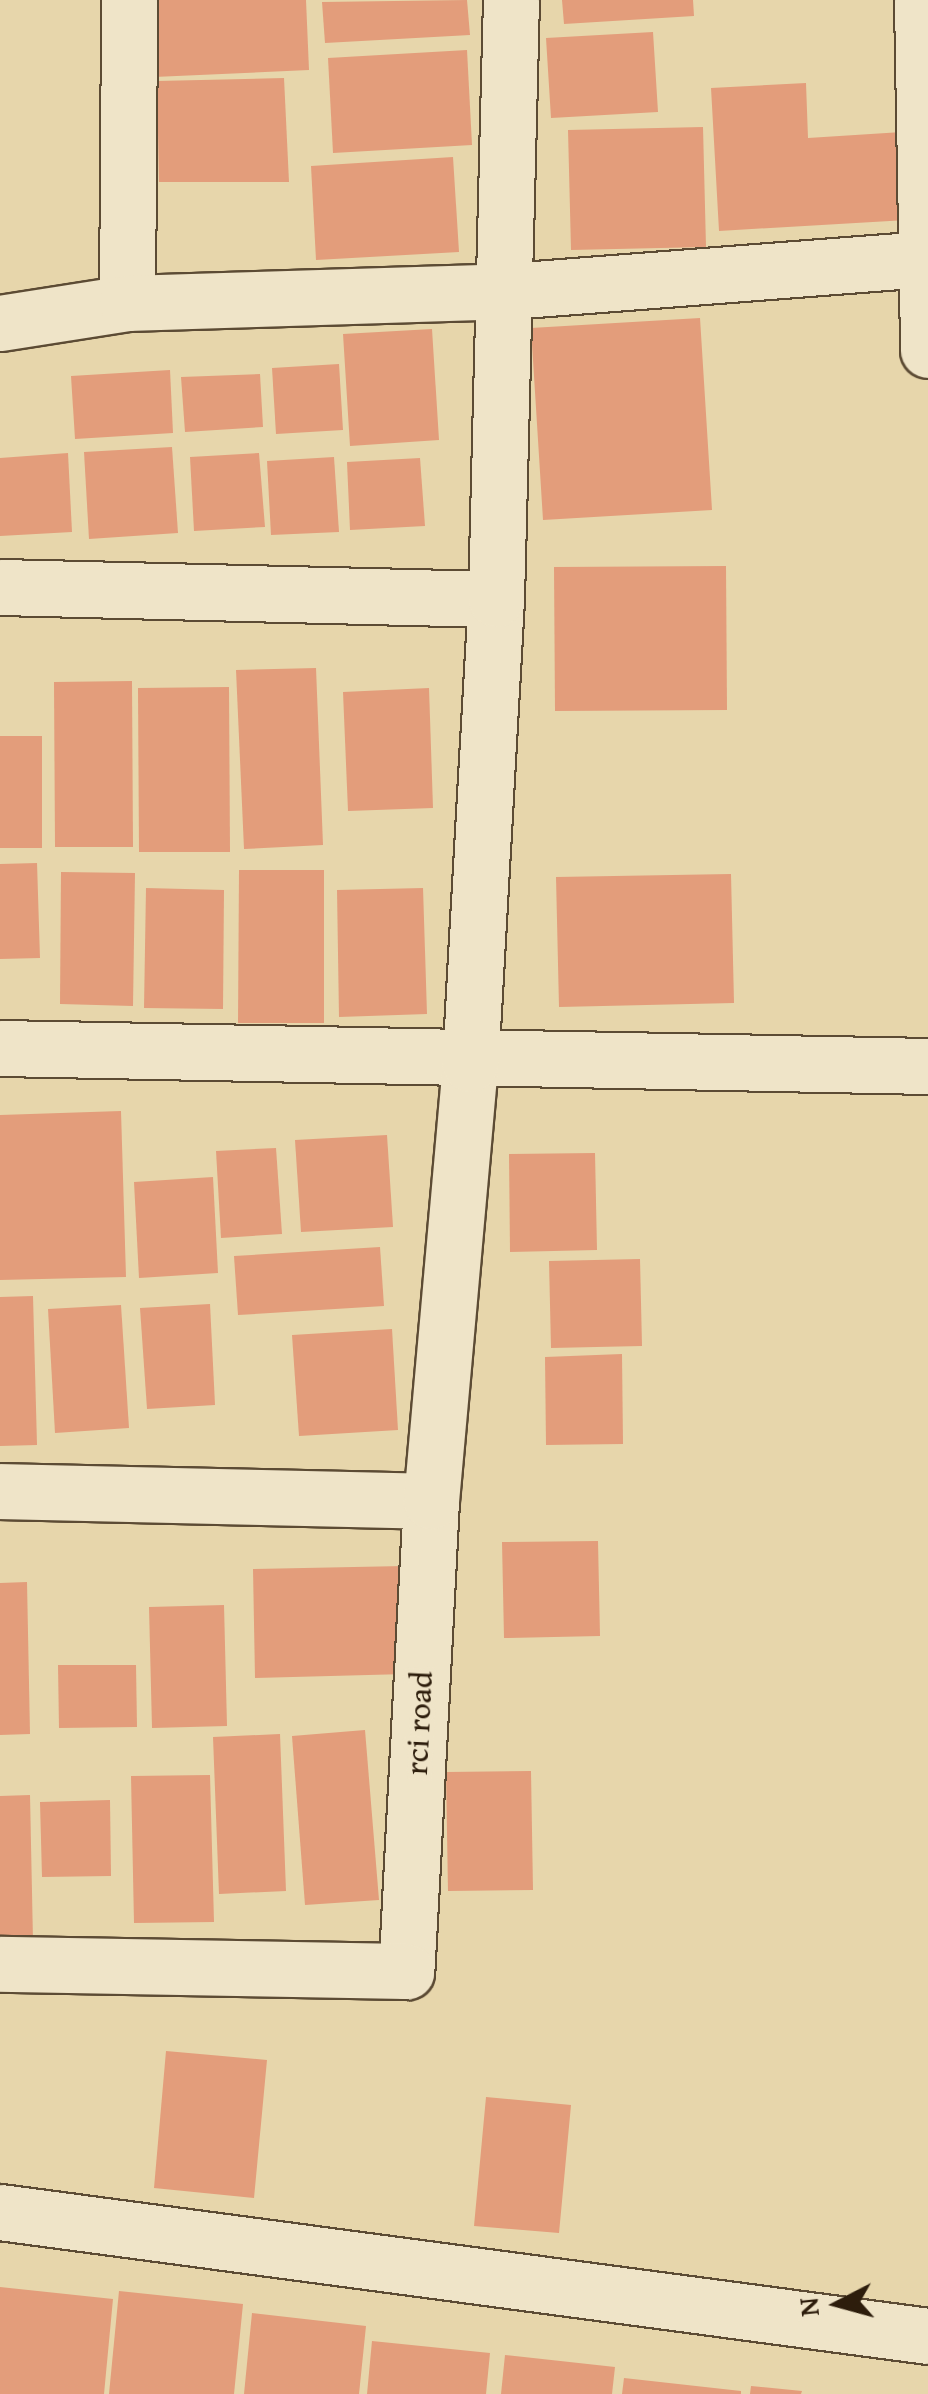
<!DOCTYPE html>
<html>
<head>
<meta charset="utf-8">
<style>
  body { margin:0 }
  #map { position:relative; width:928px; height:2394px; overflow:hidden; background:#e7d6ab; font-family:"Gentium Book Plus",serif }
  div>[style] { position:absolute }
  .building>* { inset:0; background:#e39d7b }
  .roads { filter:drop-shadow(2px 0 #5c4b34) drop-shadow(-2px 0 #5c4b34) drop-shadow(0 2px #5c4b34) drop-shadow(0 -2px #5c4b34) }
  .street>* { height:55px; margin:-27.5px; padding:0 27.5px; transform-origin:27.5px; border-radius:27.5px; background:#efe4c8 }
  span { translate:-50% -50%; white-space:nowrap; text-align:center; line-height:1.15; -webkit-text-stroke:10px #efe4c8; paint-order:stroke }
  .street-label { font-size:32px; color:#2d1d0c }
  .north { position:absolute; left:788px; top:2254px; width:100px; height:100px; -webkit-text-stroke:8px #efe4c8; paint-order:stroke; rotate:264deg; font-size:28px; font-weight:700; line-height:40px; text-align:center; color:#2d1d0c }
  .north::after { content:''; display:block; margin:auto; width:35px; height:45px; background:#2d1d0c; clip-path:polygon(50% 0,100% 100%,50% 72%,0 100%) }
</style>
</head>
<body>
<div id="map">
  <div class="building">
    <i style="clip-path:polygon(151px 0,306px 0,309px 70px,154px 77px)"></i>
    <i style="clip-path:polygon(467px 0,470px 35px,325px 43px,322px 2px)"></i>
    <i style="clip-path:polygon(562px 0,693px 0,694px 16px,564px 24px)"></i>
    <i style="clip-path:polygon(653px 32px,658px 112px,551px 118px,546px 38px)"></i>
    <i style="clip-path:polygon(467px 50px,472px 145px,333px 153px,328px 58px)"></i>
    <i style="clip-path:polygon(284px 78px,289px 182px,159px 182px,157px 81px)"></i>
    <i style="clip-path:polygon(806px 83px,808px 138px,902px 132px,907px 220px,719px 231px,711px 88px)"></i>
    <i style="clip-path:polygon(703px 127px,706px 247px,571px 250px,568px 130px)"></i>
    <i style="clip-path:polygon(453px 157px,459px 252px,316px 260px,311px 166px)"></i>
    <i style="clip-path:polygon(700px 318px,712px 510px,543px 520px,531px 328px)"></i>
    <i style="clip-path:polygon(432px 329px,439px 440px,350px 446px,343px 334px)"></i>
    <i style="clip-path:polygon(339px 364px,343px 430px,276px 434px,272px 368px)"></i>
    <i style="clip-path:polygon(170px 370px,173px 433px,75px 439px,71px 376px)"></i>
    <i style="clip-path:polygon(260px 374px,263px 427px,185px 432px,181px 377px)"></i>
    <i style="clip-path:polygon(172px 447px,178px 533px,89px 539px,84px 452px)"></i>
    <i style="clip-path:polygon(68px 453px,72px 532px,0 536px,0 458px)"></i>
    <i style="clip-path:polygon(259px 453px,265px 527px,194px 531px,190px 457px)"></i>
    <i style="clip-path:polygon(334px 457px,339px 532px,271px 535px,267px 461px)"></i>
    <i style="clip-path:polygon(420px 458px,425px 526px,350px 530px,347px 462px)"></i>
    <i style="clip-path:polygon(726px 566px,727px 710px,555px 711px,554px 567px)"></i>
    <i style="clip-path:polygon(316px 668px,323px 845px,244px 849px,236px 670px)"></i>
    <i style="clip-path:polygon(132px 681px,133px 847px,55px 847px,54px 682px)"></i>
    <i style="clip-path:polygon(229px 687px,230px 852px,139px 852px,138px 688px)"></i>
    <i style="clip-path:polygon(429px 688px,433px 808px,348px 811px,343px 692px)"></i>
    <i style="clip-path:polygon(0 736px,42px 736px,42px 848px,0 848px)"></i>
    <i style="clip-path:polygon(37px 863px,40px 958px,0 959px,0 864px)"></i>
    <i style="clip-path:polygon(239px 870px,324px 870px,324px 1023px,238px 1023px)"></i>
    <i style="clip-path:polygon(61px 872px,135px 873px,133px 1006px,60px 1004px)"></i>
    <i style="clip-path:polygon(731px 874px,734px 1003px,559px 1007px,556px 877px)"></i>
    <i style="clip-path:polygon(146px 888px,224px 890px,223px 1009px,144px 1008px)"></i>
    <i style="clip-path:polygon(423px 888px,427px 1014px,339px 1017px,337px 890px)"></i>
    <i style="clip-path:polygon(121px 1111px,126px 1277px,0 1280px,0 1115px)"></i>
    <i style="clip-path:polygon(387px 1135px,393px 1227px,301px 1232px,295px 1140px)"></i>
    <i style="clip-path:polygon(276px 1148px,282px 1234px,221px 1238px,216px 1151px)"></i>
    <i style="clip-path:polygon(595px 1153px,597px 1250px,510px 1252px,509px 1154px)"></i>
    <i style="clip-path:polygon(213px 1177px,218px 1273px,139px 1278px,134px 1182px)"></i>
    <i style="clip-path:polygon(380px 1247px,384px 1306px,238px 1315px,234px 1256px)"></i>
    <i style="clip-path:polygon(640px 1259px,642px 1346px,551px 1348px,549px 1261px)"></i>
    <i style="clip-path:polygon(33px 1296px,37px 1445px,0 1446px,0 1297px)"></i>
    <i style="clip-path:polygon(210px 1304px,215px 1405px,147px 1409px,140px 1308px)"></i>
    <i style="clip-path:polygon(121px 1305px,129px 1428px,55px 1433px,48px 1309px)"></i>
    <i style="clip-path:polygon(392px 1329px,398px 1430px,299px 1436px,292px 1335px)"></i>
    <i style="clip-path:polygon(622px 1354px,623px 1444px,546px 1445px,545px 1357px)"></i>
    <i style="clip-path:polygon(598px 1541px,600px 1636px,504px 1638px,502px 1542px)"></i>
    <i style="clip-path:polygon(404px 1566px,406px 1674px,255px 1678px,253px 1569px)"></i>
    <i style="clip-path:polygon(27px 1582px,30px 1734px,0 1735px,0 1583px)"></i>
    <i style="clip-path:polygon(224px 1605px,227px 1726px,152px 1728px,149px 1607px)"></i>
    <i style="clip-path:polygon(58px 1665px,136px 1665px,137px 1727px,59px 1728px)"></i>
    <i style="clip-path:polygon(365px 1730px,379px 1900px,305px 1905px,292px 1736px)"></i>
    <i style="clip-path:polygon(280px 1734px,286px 1891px,219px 1894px,213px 1737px)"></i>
    <i style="clip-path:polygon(531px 1771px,533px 1890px,448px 1891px,446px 1772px)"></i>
    <i style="clip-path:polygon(210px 1775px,214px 1922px,134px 1923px,131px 1776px)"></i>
    <i style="clip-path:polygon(30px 1795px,33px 1941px,0 1941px,0 1796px)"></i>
    <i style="clip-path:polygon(110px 1800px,111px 1876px,42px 1877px,40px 1802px)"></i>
    <i style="clip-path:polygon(166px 2051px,267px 2060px,254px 2198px,154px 2188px)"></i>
    <i style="clip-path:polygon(486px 2097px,571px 2105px,559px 2233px,474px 2226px)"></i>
    <i style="clip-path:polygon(0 2287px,113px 2299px,104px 2394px,0 2394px)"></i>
    <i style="clip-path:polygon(119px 2291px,243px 2304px,234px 2394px,109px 2394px)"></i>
    <i style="clip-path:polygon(252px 2313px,366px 2326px,359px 2394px,244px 2394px)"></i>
    <i style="clip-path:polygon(372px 2341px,490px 2353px,486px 2394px,367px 2394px)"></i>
    <i style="clip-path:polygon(505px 2355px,615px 2367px,612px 2394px,501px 2394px)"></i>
    <i style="clip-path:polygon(624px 2378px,741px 2391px,741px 2394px,622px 2394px)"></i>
    <i style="clip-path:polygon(751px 2386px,802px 2391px,801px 2394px,750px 2394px)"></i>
  </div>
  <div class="roads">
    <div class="street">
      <i style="left:922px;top:0;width:350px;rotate:89deg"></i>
      <i style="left:127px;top:303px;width:303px;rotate:-89.6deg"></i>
      <i style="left:0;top:323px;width:129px;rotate:-8.9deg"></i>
      <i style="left:127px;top:303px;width:382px;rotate:-1.8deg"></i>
      <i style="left:509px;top:291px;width:420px;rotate:-4.4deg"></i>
      <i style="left:0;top:587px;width:496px;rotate:1.4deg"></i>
      <i style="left:0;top:1048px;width:928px;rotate:1.11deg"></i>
      <i style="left:0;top:1491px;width:431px;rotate:1.3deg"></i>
      <i style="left:431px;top:1501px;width:471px;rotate:93deg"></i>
      <i style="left:406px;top:1971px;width:406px;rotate:-179deg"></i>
      <i style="left:431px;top:1501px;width:439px;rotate:-84.9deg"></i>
      <i style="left:470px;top:1064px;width:466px;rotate:-86.8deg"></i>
      <i style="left:496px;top:599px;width:599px;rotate:-88.57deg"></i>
      <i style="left:0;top:2212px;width:936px;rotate:7.61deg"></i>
    </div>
  </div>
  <div class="street-label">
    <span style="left:419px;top:1723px;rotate:-87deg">rci road</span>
  </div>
  <div class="north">N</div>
</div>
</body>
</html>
